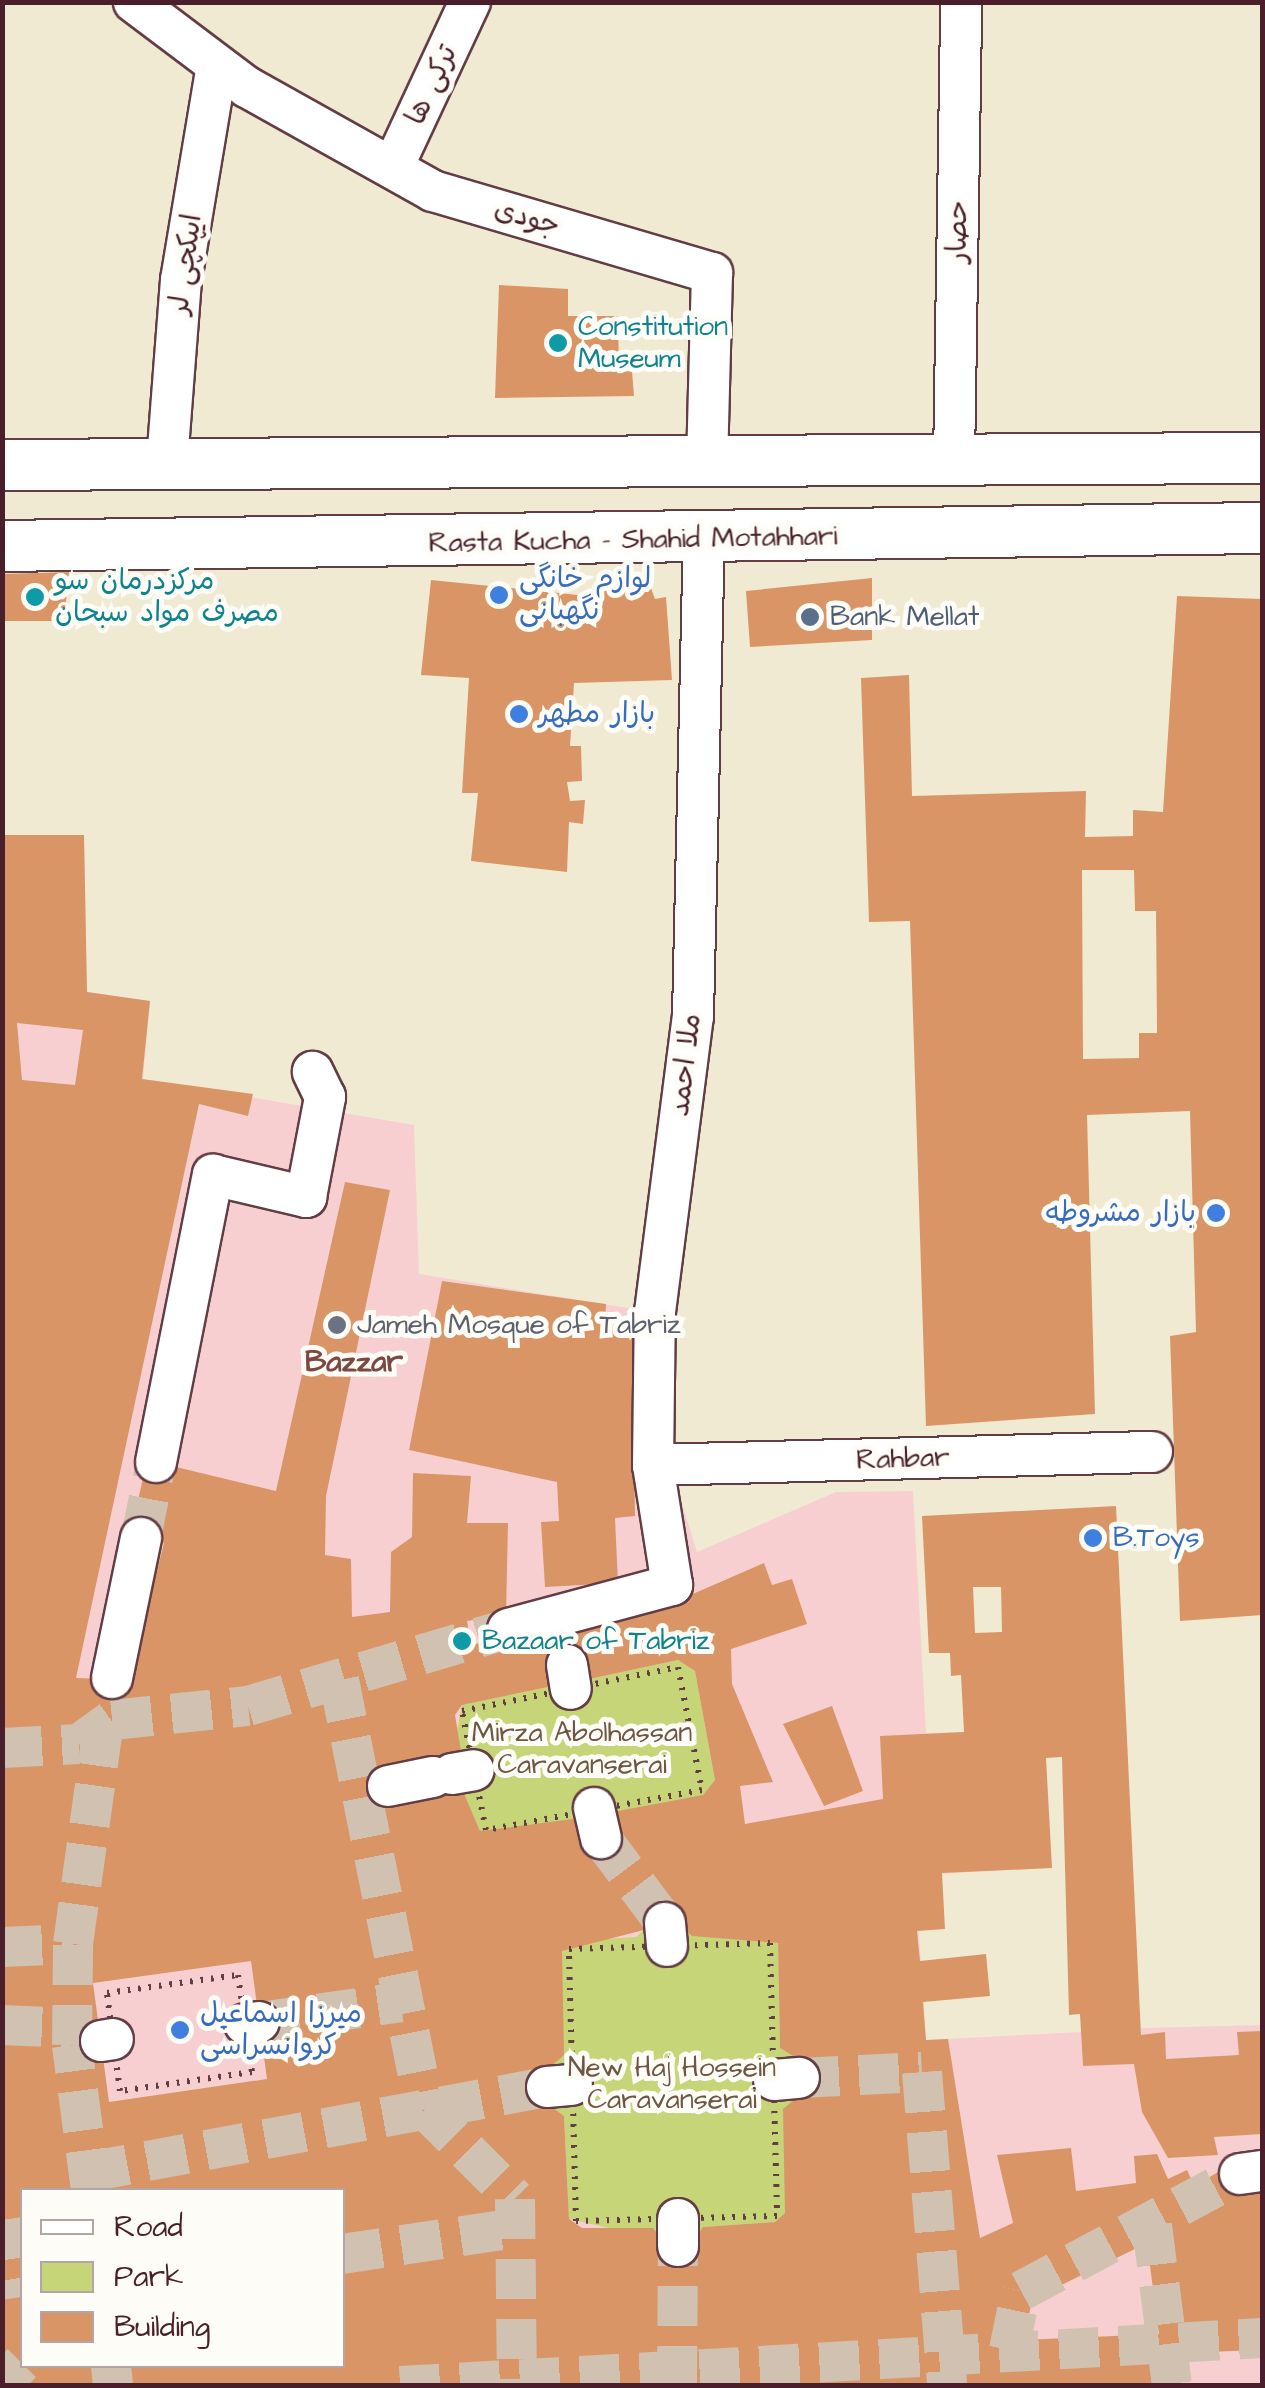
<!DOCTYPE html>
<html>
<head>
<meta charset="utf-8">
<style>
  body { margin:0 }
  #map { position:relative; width:1265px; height:2388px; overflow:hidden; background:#f1ead2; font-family:"Architects Daughter","Playpen Sans Arabic",sans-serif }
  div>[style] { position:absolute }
  .built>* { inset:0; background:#f7cfd1 }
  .green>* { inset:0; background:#c5d577 }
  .building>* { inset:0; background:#da9567 }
  .minor-tunnel>* { height:40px; margin-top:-20px; transform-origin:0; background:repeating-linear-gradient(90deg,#d0c1b1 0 40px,transparent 0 60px) }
  .path>* { height:6px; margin-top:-3px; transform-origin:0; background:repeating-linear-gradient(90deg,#633d44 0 2.5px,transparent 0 10.5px) }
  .roads { filter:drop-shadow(2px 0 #633d44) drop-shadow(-2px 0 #633d44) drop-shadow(0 2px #633d44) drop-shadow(0 -2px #633d44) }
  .minor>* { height:40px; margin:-20px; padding:0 20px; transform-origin:20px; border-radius:20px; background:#fff }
  .major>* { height:50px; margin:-25px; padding:0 25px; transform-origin:25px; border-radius:25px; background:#fff }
  .dots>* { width:28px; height:28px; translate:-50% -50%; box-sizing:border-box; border:5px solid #fdfcf7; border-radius:50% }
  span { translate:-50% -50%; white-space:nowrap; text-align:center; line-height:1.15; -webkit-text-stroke:10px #fdfcf7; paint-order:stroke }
  .street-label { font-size:28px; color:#4a1f2b }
  .culture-label { font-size:28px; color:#0d838f }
  .left { translate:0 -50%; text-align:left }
  .shop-label { font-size:28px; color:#366cbe }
  .right { translate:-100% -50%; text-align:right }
  .service-label { font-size:28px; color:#4e5e75 }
  .worship-label { font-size:28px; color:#5b616d }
  .park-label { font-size:28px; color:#6f5642 }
  .neighbourhood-label { font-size:30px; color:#7c4840; font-weight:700 }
  .frame { position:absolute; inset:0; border:5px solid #4a1f2b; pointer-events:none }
  .legend { position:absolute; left:20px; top:2188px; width:325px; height:180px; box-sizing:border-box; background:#fdfcf7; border:2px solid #b5a4a5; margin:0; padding:12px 18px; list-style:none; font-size:30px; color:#4a1f2b }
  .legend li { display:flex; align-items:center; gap:20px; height:50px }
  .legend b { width:50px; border:2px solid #b5a4a5 }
</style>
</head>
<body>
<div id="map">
  <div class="built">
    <i style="clip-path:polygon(evenodd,3px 835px,84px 835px,87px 992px,150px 1001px,143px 1079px,414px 1125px,419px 1274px,640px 1310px,649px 1495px,679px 1494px,697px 1552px,836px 1492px,913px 1491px,926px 1733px,1022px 1730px,1028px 1869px,915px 1875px,926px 2040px,1081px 2032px,1083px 2066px,1142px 2063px,1141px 2028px,1262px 2025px,1262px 2385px,3px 2386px,3px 835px,22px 2190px,342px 2190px,342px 2366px,22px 2366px,22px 2190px)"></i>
  </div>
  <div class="green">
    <i style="clip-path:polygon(678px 1660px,695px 1671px,715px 1780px,703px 1795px,610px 1837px,480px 1831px,451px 1763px,462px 1705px,548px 1687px,553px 1667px,589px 1679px)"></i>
    <i style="clip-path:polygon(651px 1924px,778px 1943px,780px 2048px,798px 2059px,785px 2213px,775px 2222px,703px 2227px,689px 2246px,569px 2219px,564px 2116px,548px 2104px,562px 1951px,572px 1941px,636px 1937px)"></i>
  </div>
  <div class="building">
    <i style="clip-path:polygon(499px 285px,568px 289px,568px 316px,618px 316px,619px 372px,632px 371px,634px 396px,495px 398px)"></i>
    <i style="clip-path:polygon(69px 572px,64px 621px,2px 621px,2px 574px)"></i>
    <i style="clip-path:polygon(872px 578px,872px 640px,750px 647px,746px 591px)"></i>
    <i style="clip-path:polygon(431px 580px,578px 595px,648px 580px,655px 599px,666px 597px,672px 680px,574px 683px,570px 746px,581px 746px,582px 781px,567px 782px,570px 801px,585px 800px,583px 824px,569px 822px,567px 872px,471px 861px,478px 793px,462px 793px,469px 678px,421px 675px)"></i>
    <i style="clip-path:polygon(evenodd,1177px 596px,1262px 599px,1262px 1615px,1180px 1621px,1170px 1336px,1196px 1332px,1190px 1111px,1087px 1115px,1095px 1414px,926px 1426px,910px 921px,869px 922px,861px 678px,909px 675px,912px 796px,1086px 791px,1085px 837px,1133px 836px,1133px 810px,1163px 812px,1177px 596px,1082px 870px,1134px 870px,1135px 911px,1156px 911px,1157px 1033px,1139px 1033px,1139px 1058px,1083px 1059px,1082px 870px)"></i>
    <i style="clip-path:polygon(evenodd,2px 835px,84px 835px,87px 992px,150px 1001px,142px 1079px,253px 1094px,248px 1116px,199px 1104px,76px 1678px,129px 1680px,164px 1543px,130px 1536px,147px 1460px,276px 1491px,345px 1182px,390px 1190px,326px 1496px,325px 1555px,351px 1559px,352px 1617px,390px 1612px,391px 1552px,412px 1537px,413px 1473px,471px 1476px,467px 1523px,508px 1523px,506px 1615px,467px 1621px,471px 1645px,695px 1593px,764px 1563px,772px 1585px,792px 1579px,807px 1624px,731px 1649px,732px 1684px,773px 1782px,740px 1786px,745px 1824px,883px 1799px,880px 1736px,964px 1732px,961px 1675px,951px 1676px,950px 1653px,929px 1653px,922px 1516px,1116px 1506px,1141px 2035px,1165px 2032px,1166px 2059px,1239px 2055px,1237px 2032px,1262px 2031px,1262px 2134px,1214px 2137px,1218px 2155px,1168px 2158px,1142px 2112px,1134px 2064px,1083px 2066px,1080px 2014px,1069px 2015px,1062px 1757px,1046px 1758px,1052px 1868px,942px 1873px,945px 1929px,917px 1931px,920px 1961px,986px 1954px,990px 1996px,923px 2002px,926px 2040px,948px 2039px,980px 2238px,1013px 2223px,997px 2155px,1071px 2148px,1076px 2191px,1136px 2183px,1134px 2156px,1157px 2154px,1168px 2179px,1187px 2170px,1194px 2186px,1232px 2164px,1262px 2184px,1262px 2350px,1178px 2353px,1181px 2386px,2px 2386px,2px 835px,17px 1023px,83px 1030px,75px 1085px,22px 1080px,17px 1023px,2px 835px,973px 1587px,1001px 1587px,1002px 1632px,975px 1633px,973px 1587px,2px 835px,678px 1660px,695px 1671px,715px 1780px,703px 1795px,618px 1811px,610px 1836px,589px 1840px,573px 1819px,480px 1831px,451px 1763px,461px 1751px,455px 1715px,462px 1705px,548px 1687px,553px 1667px,589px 1679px,678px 1660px,2px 835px,675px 1922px,692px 1936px,778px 1943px,780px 2048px,798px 2059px,799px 2096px,783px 2109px,785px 2213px,775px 2222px,703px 2227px,689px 2246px,667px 2246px,653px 2228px,582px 2228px,569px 2219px,564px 2116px,548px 2104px,545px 2072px,564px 2055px,562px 1951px,675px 1922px,2px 835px,251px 1961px,267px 2079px,109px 2102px,93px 1983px,251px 1961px,2px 835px,22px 2190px,342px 2190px,342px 2366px,22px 2366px,22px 2190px,2px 835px,1147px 2243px,1159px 2334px,1022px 2340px,1033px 2299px,1147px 2243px)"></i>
    <i style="clip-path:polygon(442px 1281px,606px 1304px,605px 1327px,632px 1326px,635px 1516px,615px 1518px,618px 1583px,545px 1587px,541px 1522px,559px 1521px,557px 1482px,409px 1450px)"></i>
    <i style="clip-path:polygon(832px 1706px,863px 1791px,824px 1806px,783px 1724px)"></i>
  </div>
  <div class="minor-tunnel">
    <i style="left:141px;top:1538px;width:77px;rotate:-78.8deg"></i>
    <i style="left:339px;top:1680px;width:438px;rotate:78.7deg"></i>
    <i style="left:2px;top:1748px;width:77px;rotate:-3deg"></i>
    <i style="left:79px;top:1744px;width:41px;rotate:-36deg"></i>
    <i style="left:112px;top:1720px;width:137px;rotate:-5.9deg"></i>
    <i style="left:248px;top:1706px;width:271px;rotate:-16.5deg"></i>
    <i style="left:601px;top:1838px;width:106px;rotate:53deg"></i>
    <i style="left:2px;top:1947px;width:71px;rotate:-2.4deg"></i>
    <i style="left:259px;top:2022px;width:143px;rotate:-8deg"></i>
    <i style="left:2px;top:2025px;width:69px;rotate:2.5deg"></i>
    <i style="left:799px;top:2078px;width:123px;rotate:-2.8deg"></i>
    <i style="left:922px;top:2072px;width:315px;rotate:85.4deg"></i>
    <i style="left:425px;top:2109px;width:127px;rotate:45deg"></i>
    <i style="left:515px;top:2199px;width:187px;rotate:89.4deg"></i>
    <i style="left:88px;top:2172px;width:467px;rotate:-10.5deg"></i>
    <i style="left:91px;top:2190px;width:146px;rotate:-97.5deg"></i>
    <i style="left:72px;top:2045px;width:101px;rotate:-89.4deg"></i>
    <i style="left:73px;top:1944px;width:233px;rotate:-82.1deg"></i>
    <i style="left:2px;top:2220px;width:79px;rotate:81.3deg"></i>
    <i style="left:1152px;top:2225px;width:162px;rotate:82.9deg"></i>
    <i style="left:342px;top:2254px;width:176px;rotate:-8.5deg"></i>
    <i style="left:1009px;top:2350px;width:60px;rotate:-78.5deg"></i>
    <i style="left:1021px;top:2291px;width:248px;rotate:-28.1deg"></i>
    <i style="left:111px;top:2366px;width:20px;rotate:84deg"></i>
    <i style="left:2px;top:2383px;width:28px;rotate:-45deg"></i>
    <i style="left:400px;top:2386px;width:863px;rotate:-3.19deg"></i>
    <i style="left:677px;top:2386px;width:140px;rotate:-89.6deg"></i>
  </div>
  <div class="path">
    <i style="left:678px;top:1667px;width:125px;rotate:79deg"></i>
    <i style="left:702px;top:1790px;width:220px;rotate:169.5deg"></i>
    <i style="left:486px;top:1830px;width:121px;rotate:-101.4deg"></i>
    <i style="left:462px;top:1711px;width:220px;rotate:-11.5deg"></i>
    <i style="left:770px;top:1943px;width:273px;rotate:88.5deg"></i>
    <i style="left:777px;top:2216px;width:201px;rotate:178.6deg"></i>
    <i style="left:576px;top:2221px;width:272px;rotate:-91.5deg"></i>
    <i style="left:569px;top:1949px;width:201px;rotate:-1.7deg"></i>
    <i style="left:238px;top:1975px;width:98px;rotate:81.8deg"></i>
    <i style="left:252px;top:2072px;width:133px;rotate:171.8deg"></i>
    <i style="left:120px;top:2091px;width:99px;rotate:-97.6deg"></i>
    <i style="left:107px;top:1993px;width:132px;rotate:-7.8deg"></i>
  </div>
  <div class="roads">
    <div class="minor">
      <i style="left:134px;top:2px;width:141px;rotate:37deg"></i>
      <i style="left:247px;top:87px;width:213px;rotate:29.2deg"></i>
      <i style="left:433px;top:191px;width:291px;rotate:16.4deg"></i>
      <i style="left:712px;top:273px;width:191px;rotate:91.5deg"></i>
      <i style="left:393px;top:167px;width:182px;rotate:-65deg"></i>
      <i style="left:167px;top:462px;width:183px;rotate:-85.6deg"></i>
      <i style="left:181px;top:280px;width:217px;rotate:-80.5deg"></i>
      <i style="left:954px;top:462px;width:460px;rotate:-89.1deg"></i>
      <i style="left:156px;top:1462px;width:293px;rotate:-78.8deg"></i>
      <i style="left:213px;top:1175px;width:96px;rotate:13.3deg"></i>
      <i style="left:306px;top:1197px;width:102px;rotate:-79.2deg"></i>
      <i style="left:325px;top:1097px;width:28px;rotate:-116deg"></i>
      <i style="left:653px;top:1465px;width:499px;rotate:-1.5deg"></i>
      <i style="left:508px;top:1629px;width:170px;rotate:-15deg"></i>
      <i style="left:672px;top:1585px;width:121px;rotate:-99deg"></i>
      <i style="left:653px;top:1465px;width:153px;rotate:-89.3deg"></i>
      <i style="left:655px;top:1312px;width:298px;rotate:-82.7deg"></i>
      <i style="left:693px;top:1016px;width:475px;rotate:-88.7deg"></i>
      <i style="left:567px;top:1665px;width:24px;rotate:81deg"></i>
      <i style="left:112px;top:1678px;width:143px;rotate:-78.3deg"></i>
      <i style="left:452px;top:1774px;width:22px;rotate:-10deg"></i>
      <i style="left:388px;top:1786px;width:46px;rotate:-11.3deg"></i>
      <i style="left:594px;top:1808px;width:31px;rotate:77deg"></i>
      <i style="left:665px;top:1923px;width:23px;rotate:85deg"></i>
      <i style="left:245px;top:2024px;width:14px;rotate:-8deg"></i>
      <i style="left:101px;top:2041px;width:12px;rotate:-9deg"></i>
      <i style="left:774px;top:2080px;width:25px;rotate:-5deg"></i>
      <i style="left:547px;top:2087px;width:25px;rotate:-5deg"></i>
      <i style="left:1240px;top:2174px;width:22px;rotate:-8deg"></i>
      <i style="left:678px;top:2246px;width:27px;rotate:-90deg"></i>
    </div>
    <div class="major">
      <i style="left:2px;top:465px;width:1260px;rotate:-0.32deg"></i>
      <i style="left:2px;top:546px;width:1260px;rotate:-0.82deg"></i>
    </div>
  </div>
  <div class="dots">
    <i style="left:558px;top:343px;background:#0f9aa8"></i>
    <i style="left:499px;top:595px;background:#3f7fe0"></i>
    <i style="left:35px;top:597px;background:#0f9aa8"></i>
    <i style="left:810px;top:617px;background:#5c6f8a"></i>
    <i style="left:519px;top:714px;background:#3f7fe0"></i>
    <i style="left:1216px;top:1213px;background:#3f7fe0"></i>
    <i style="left:337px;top:1325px;background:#6b7280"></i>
    <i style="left:1093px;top:1538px;background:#3f7fe0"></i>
    <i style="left:462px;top:1641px;background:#0f9aa8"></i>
    <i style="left:180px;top:2030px;background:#3f7fe0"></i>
  </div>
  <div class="street-label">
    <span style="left:432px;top:85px;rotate:-65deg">ترکی ها</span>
    <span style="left:527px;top:218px;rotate:16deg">جودی</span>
    <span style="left:958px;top:232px;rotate:-89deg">حصار</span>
    <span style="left:186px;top:264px;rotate:-82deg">ایپکچی لر</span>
    <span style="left:633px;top:540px;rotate:-1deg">Rasta Kucha - Shahid Motahhari</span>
    <span style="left:686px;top:1065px;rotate:-83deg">ملا احمد</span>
    <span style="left:903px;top:1459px;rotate:-2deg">Rahbar</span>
  </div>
  <div class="culture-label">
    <span class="left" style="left:578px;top:343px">Constitution<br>Museum</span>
    <span class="left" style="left:55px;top:597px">مرکزدرمان سو<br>مصرف مواد سبحان</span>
    <span class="left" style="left:482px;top:1641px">Bazaar of Tabriz</span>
  </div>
  <div class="shop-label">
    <span class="left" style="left:519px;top:595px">لوازم خانگی<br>نگهبانی</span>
    <span class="left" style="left:539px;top:714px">بازار مطهر</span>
    <span class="right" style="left:1196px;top:1213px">بازار مشروطه</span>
    <span class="left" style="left:1113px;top:1538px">B.Toys</span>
    <span class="left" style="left:200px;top:2030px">میرزا اسماعیل<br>کروانسراسی</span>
  </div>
  <div class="service-label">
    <span class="left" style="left:830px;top:617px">Bank Mellat</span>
  </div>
  <div class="worship-label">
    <span class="left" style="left:357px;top:1325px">Jameh Mosque of Tabriz</span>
  </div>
  <div class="park-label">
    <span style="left:582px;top:1749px">Mirza Abolhassan<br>Caravanserai</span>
    <span style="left:672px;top:2084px">New Haj Hossein<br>Caravanserai</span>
  </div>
  <div class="neighbourhood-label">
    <span style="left:354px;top:1362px">Bazzar</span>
  </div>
  <div class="frame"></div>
  <ul class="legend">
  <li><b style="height:12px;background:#fff"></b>Road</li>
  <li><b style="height:28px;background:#c5d577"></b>Park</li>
  <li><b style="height:28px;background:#da9567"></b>Building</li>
  </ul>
</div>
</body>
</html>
